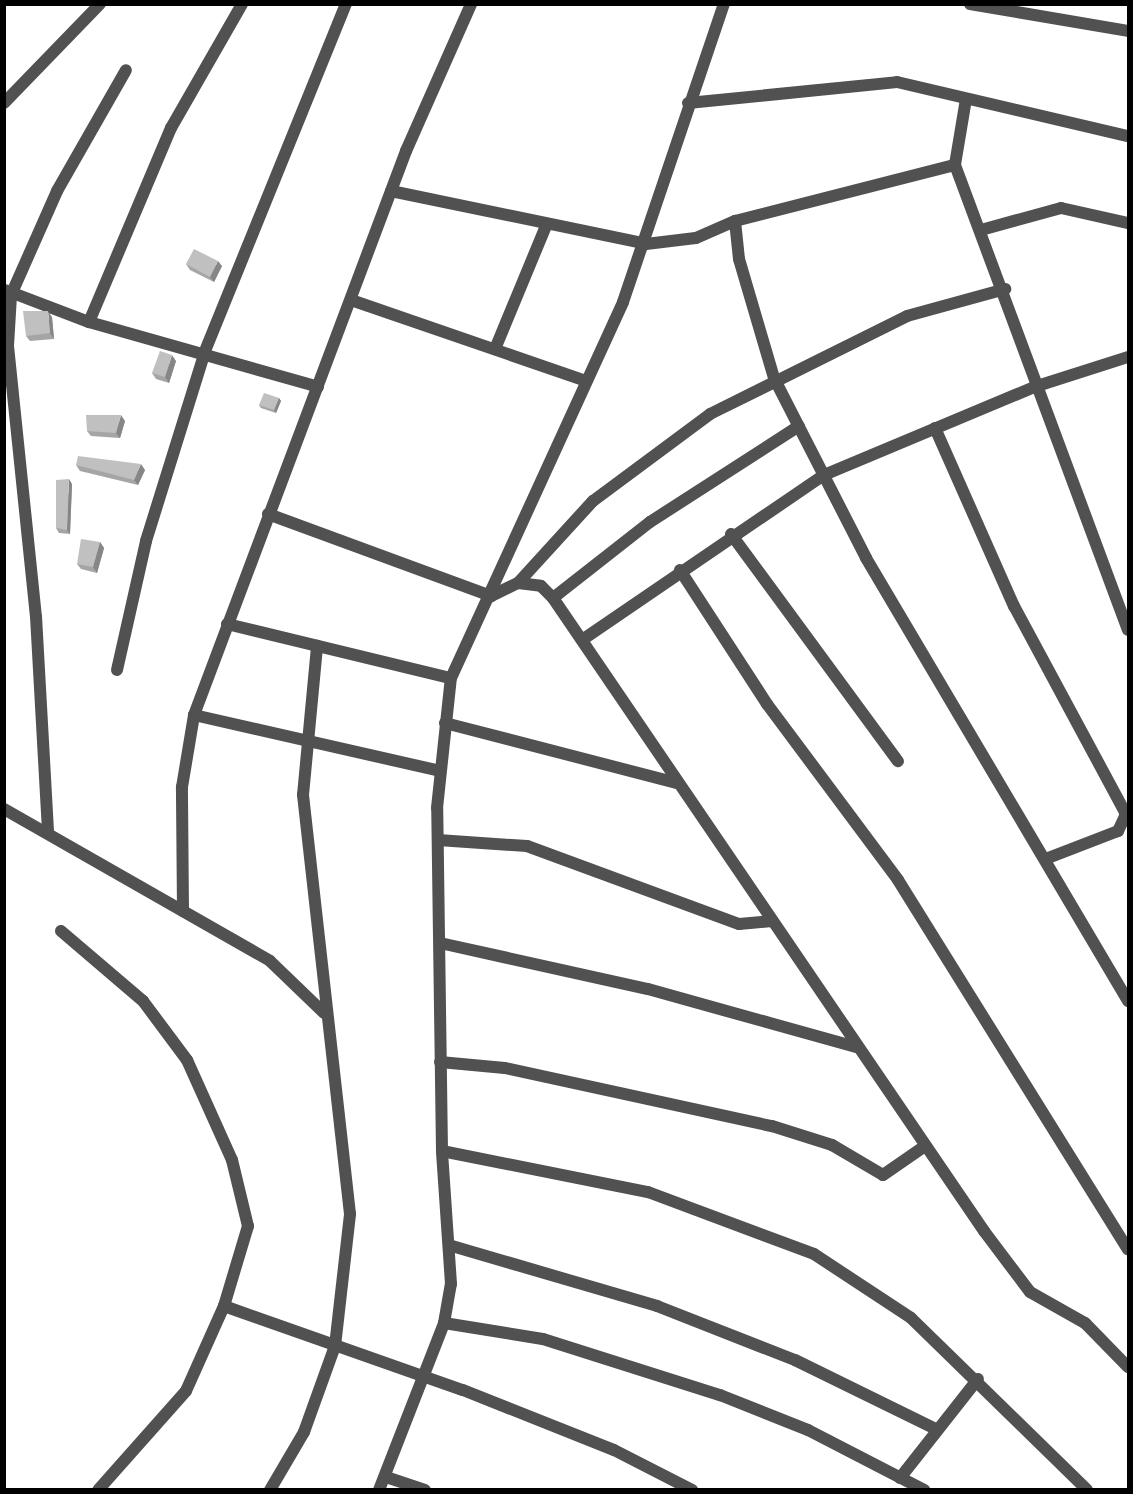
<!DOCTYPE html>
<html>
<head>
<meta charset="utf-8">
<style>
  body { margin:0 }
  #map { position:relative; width:1133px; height:1494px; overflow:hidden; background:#fff; font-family:"IBM Plex Sans",sans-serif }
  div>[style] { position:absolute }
  .street>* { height:12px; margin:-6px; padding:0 6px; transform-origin:6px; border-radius:6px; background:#515151 }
  .wall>* { inset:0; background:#a5a5a5 }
  .shaded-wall>* { inset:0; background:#868686 }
  .building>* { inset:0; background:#c0c0c0 }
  span { translate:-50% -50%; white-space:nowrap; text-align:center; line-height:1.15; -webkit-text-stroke:5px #fff; paint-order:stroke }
  .frame { position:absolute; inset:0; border:6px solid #000; pointer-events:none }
</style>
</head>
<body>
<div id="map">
  <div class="street">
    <i style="left:970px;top:4px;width:160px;rotate:9.7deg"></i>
    <i style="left:966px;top:99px;width:67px;rotate:99.5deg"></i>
    <i style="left:955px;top:165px;width:496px;rotate:69.6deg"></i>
    <i style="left:4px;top:103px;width:138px;rotate:-45.9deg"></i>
    <i style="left:688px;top:103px;width:210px;rotate:-5.7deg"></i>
    <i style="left:897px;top:82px;width:237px;rotate:13.2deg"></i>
    <i style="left:391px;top:191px;width:260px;rotate:11.7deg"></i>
    <i style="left:646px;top:244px;width:50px;rotate:-6.8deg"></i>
    <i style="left:696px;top:238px;width:43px;rotate:-23.6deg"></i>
    <i style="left:735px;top:221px;width:227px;rotate:-14.3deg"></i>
    <i style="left:735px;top:221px;width:38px;rotate:84deg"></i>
    <i style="left:739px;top:259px;width:124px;rotate:73.6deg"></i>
    <i style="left:774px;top:378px;width:202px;rotate:62.9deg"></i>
    <i style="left:866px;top:558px;width:515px;rotate:59.4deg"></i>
    <i style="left:981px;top:230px;width:83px;rotate:-15.4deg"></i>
    <i style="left:1061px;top:208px;width:69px;rotate:12.6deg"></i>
    <i style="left:5px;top:290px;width:90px;rotate:20.9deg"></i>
    <i style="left:89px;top:322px;width:238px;rotate:15.8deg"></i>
    <i style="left:351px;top:300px;width:249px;rotate:19deg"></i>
    <i style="left:89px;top:322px;width:211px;rotate:-67.1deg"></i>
    <i style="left:171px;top:128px;width:143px;rotate:-60.2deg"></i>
    <i style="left:495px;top:349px;width:133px;rotate:-67.5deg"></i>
    <i style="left:935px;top:428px;width:195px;rotate:66.1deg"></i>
    <i style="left:1014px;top:606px;width:236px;rotate:61.7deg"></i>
    <i style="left:1126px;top:814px;width:19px;rotate:115deg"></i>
    <i style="left:1118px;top:831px;width:75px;rotate:158.9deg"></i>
    <i style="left:268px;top:514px;width:238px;rotate:20.2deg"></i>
    <i style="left:491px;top:596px;width:30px;rotate:-26deg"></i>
    <i style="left:518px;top:583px;width:23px;rotate:7deg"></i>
    <i style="left:541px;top:586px;width:17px;rotate:45deg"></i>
    <i style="left:553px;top:598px;width:766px;rotate:55.75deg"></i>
    <i style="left:984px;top:1231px;width:76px;rotate:53deg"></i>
    <i style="left:1030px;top:1292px;width:63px;rotate:29.4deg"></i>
    <i style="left:1085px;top:1323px;width:62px;rotate:45.7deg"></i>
    <i style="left:731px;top:534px;width:282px;rotate:53.7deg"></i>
    <i style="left:680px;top:570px;width:160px;rotate:57deg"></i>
    <i style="left:767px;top:704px;width:219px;rotate:53.3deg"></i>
    <i style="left:898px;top:880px;width:435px;rotate:58.1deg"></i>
    <i style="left:518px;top:583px;width:111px;rotate:-47.6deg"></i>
    <i style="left:593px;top:501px;width:146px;rotate:-36.6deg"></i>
    <i style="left:710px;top:414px;width:220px;rotate:-26.4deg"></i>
    <i style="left:907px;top:316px;width:102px;rotate:-15.4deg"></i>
    <i style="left:553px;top:598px;width:123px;rotate:-38.1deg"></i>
    <i style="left:650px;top:522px;width:177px;rotate:-32.8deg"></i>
    <i style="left:227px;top:624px;width:230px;rotate:13.6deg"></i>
    <i style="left:582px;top:640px;width:293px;rotate:-34.3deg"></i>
    <i style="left:824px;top:475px;width:228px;rotate:-22.7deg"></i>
    <i style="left:1034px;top:387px;width:99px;rotate:-17.7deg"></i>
    <i style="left:117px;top:670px;width:132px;rotate:-77.3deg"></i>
    <i style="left:146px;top:541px;width:199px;rotate:-72.7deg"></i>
    <i style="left:205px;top:351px;width:375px;rotate:-67.9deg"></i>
    <i style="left:194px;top:715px;width:249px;rotate:12.8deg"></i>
    <i style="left:445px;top:723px;width:240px;rotate:14.5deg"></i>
    <i style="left:4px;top:809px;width:306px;rotate:29.7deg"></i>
    <i style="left:270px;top:961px;width:75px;rotate:43.9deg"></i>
    <i style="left:48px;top:831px;width:214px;rotate:-93.2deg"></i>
    <i style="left:36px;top:617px;width:272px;rotate:-95.9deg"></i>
    <i style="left:8px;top:346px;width:51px;rotate:-86.6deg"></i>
    <i style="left:11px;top:295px;width:114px;rotate:-66.1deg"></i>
    <i style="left:57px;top:191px;width:139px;rotate:-60.3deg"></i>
    <i style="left:438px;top:840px;width:89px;rotate:3.9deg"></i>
    <i style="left:527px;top:846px;width:226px;rotate:20.2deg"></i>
    <i style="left:739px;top:924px;width:33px;rotate:-5deg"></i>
    <i style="left:183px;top:911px;width:124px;rotate:-90.5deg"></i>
    <i style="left:182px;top:787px;width:73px;rotate:-80.5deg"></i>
    <i style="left:194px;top:715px;width:603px;rotate:-69.4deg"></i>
    <i style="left:406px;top:151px;width:161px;rotate:-66.1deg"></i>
    <i style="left:61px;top:931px;width:108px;rotate:40.5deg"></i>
    <i style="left:143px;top:1001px;width:74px;rotate:53.3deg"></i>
    <i style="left:187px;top:1060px;width:110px;rotate:65.8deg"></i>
    <i style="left:232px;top:1160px;width:68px;rotate:76.4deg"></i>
    <i style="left:248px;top:1226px;width:84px;rotate:106.7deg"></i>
    <i style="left:224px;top:1306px;width:93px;rotate:114.1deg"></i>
    <i style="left:186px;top:1391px;width:132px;rotate:131.6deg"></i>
    <i style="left:440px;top:943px;width:213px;rotate:12.5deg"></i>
    <i style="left:648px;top:989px;width:216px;rotate:15.6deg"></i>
    <i style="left:440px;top:1062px;width:65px;rotate:5.3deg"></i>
    <i style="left:505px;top:1068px;width:273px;rotate:12.3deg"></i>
    <i style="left:772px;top:1126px;width:63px;rotate:17.6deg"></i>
    <i style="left:832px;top:1145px;width:59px;rotate:30.5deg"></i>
    <i style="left:883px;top:1175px;width:51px;rotate:-34.6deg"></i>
    <i style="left:442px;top:1151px;width:210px;rotate:11.3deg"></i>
    <i style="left:648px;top:1192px;width:177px;rotate:20.5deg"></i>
    <i style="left:814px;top:1254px;width:116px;rotate:33.4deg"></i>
    <i style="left:911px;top:1318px;width:246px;rotate:44.3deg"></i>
    <i style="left:452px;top:1246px;width:214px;rotate:16.3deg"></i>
    <i style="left:657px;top:1306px;width:148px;rotate:21.4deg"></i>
    <i style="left:795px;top:1360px;width:157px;rotate:26.1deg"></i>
    <i style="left:224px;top:1306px;width:253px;rotate:19.4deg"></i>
    <i style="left:463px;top:1390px;width:162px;rotate:21.7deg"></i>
    <i style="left:614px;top:1450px;width:88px;rotate:27.1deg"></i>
    <i style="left:444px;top:1323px;width:100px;rotate:9.2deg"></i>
    <i style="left:543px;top:1339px;width:186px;rotate:17.6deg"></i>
    <i style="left:720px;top:1395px;width:95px;rotate:21.7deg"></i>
    <i style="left:808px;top:1430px;width:131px;rotate:27.3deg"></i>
    <i style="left:386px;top:1477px;width:41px;rotate:18.4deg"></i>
    <i style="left:900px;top:1478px;width:126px;rotate:-51.8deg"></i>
    <i style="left:270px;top:1490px;width:67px;rotate:-59.6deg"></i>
    <i style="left:304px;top:1432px;width:91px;rotate:-70.2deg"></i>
    <i style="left:335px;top:1346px;width:133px;rotate:-83.5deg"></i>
    <i style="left:350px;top:1214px;width:422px;rotate:-96.4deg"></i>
    <i style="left:303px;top:795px;width:150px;rotate:-84.6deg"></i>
    <i style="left:379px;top:1490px;width:179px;rotate:-68.7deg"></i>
    <i style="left:444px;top:1323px;width:40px;rotate:-80deg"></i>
    <i style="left:451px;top:1284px;width:133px;rotate:-93.9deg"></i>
    <i style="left:442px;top:1151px;width:343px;rotate:-90.8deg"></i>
    <i style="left:437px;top:808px;width:131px;rotate:-83.9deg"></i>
    <i style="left:451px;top:678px;width:413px;rotate:-65.4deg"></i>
    <i style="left:623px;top:302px;width:315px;rotate:-71.3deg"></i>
  </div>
  <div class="wall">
    <i style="clip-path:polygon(186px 264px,222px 266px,214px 282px,190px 270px)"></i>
    <i style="clip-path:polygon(52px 317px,54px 339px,30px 341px,26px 336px)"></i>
    <i style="clip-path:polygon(176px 361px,169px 383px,156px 379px,152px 373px)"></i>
    <i style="clip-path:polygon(279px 398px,281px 401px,276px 413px,261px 408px,259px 405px)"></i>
    <i style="clip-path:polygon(125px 421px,120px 438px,91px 436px,87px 431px)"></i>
    <i style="clip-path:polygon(76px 465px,145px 470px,138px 485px,80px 471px)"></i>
    <i style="clip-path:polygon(72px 484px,70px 534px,59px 533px,56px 528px)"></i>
    <i style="clip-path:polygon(100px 542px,104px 548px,97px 573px,81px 569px,77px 564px)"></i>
  </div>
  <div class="shaded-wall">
    <i style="clip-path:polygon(218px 261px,222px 266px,214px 282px,210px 277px)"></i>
    <i style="clip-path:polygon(48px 311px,52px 317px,54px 339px,50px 333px)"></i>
    <i style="clip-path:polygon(172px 355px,176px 361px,169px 383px,165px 377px)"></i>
    <i style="clip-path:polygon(279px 398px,281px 401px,276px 413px,274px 410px)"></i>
    <i style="clip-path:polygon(121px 415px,125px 421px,120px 438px,116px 433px)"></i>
    <i style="clip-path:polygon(141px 464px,145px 470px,138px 485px,134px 480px)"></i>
    <i style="clip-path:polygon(69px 479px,72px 484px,70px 534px,67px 530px)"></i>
    <i style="clip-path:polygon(100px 542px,104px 548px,97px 573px,93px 567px)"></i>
  </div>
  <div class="building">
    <i style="clip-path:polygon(194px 249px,218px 261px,210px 277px,186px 264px)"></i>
    <i style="clip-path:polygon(23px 311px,48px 311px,50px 333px,26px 336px)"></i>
    <i style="clip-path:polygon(160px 351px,172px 355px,165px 377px,152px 373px)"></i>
    <i style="clip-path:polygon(264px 393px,279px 398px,274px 410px,259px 405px)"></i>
    <i style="clip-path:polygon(86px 415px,121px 415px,116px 433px,87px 431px)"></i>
    <i style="clip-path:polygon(78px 456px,141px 464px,134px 480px,76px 465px)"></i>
    <i style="clip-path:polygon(69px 479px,67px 530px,56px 528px,56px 480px)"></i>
    <i style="clip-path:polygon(81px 539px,100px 542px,93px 567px,77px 564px)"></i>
  </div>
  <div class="frame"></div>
</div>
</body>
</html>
